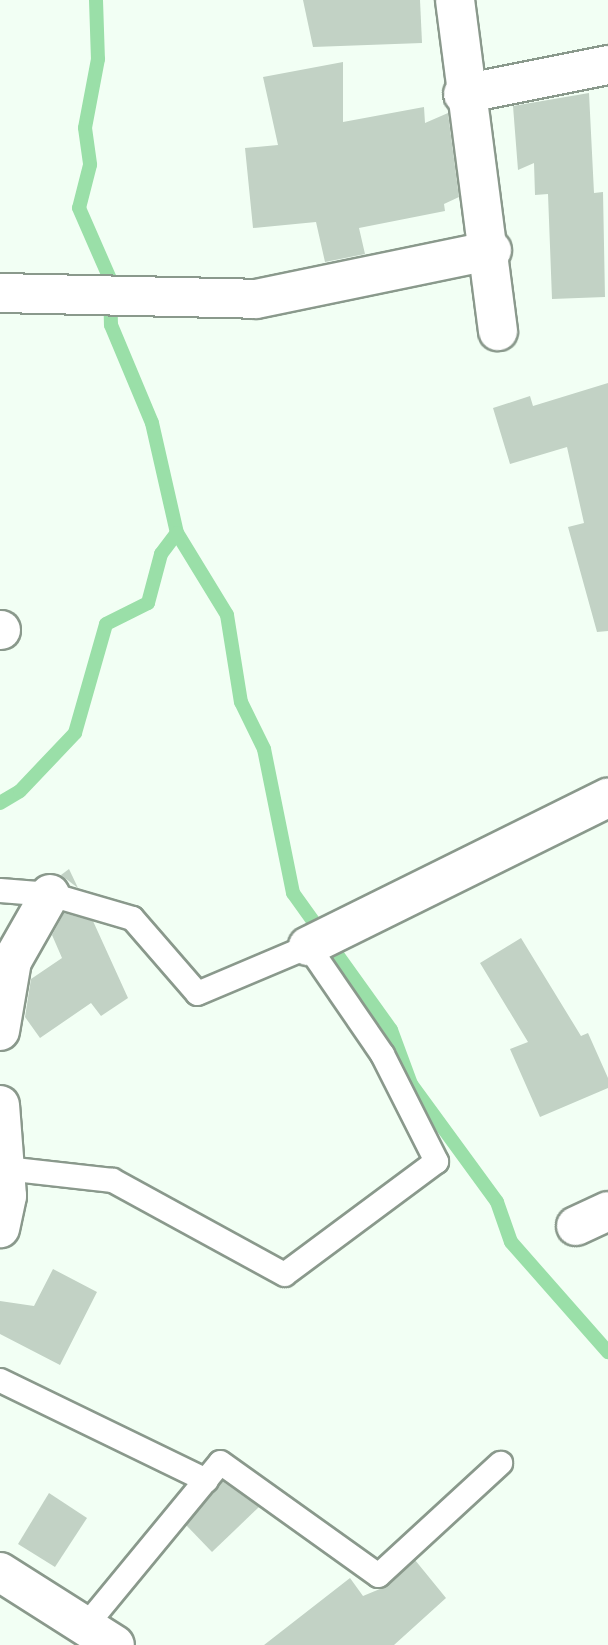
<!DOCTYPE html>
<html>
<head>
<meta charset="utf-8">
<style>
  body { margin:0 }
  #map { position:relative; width:608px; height:1645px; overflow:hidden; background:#f2fff4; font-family:"Asap Condensed",sans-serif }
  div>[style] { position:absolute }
  .stream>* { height:14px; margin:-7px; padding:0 7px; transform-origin:7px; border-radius:7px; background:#9adfa8 }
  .building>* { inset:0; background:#c2d2c5 }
  .roads { filter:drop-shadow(2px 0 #8a998c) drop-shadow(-2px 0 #8a998c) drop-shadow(0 2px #8a998c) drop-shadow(0 -2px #8a998c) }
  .lane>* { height:23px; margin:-11.5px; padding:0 11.5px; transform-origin:11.5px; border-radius:11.5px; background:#fff }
  .street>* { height:38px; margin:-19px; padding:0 19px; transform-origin:19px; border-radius:19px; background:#fff }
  span { translate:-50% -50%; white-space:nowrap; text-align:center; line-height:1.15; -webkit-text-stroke:7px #fff; paint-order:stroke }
</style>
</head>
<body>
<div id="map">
  <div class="stream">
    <i style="left:96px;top:0;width:59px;rotate:88.1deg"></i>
    <i style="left:98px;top:59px;width:70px;rotate:100.7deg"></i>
    <i style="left:85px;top:128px;width:37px;rotate:82deg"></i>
    <i style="left:90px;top:165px;width:44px;rotate:104.3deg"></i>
    <i style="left:79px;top:208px;width:77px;rotate:66.4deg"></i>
    <i style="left:110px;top:279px;width:46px;rotate:88.8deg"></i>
    <i style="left:111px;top:325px;width:106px;rotate:67.3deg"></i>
    <i style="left:152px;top:423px;width:113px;rotate:77.2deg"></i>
    <i style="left:177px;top:533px;width:96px;rotate:58.6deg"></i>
    <i style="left:227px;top:615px;width:88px;rotate:80.9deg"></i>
    <i style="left:241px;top:702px;width:52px;rotate:63.9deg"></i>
    <i style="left:264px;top:749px;width:147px;rotate:78.6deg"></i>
    <i style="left:293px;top:893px;width:168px;rotate:54.4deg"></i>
    <i style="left:391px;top:1030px;width:58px;rotate:69.7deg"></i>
    <i style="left:411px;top:1084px;width:146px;rotate:53.9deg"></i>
    <i style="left:497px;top:1202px;width:42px;rotate:70.7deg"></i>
    <i style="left:511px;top:1242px;width:147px;rotate:48.6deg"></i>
    <i style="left:0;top:803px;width:23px;rotate:-31deg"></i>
    <i style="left:20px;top:791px;width:80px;rotate:-46.5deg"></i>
    <i style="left:75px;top:733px;width:113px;rotate:-74.1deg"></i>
    <i style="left:106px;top:624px;width:47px;rotate:-26.6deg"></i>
    <i style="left:148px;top:603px;width:51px;rotate:-75.1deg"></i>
    <i style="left:161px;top:554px;width:26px;rotate:-53deg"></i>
  </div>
  <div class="building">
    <i style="clip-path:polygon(303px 0,420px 0,422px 43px,313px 47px)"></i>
    <i style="clip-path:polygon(343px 62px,343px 122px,424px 107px,425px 123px,448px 113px,459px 197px,444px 204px,445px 211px,359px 228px,365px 254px,325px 262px,316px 222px,253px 228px,245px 148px,278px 145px,263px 77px)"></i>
    <i style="clip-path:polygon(589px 93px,594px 193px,603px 192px,605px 297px,552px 299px,548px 194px,535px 195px,534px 163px,518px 170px,513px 106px)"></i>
    <i style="clip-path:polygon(608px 383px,608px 631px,597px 632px,568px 527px,584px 523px,567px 447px,510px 464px,493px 408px,530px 396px,533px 406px)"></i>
    <i style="clip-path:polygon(69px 869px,78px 888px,61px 875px)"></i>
    <i style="clip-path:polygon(64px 913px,93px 921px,128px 998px,101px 1016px,91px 1003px,40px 1038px,25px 1017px,31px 979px,62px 958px,52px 935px)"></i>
    <i style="clip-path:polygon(521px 938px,581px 1036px,588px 1033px,608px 1078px,608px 1088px,540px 1117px,510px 1049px,528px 1042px,480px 963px)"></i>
    <i style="clip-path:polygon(53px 1269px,97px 1292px,60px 1365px,0 1334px,0 1301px,34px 1306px)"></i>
    <i style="clip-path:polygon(222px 1481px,259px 1507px,212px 1552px,186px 1525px)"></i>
    <i style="clip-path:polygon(49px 1493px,87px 1518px,55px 1567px,18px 1544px)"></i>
    <i style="clip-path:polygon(415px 1560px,446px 1598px,394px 1645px,264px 1645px,350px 1578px,363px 1596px,387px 1586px)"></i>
  </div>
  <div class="roads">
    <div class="lane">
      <i style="left:0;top:890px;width:50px;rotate:4.6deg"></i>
      <i style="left:50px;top:894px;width:85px;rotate:16.3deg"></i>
      <i style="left:132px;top:918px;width:99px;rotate:49.1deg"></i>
      <i style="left:197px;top:993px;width:121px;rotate:-22.9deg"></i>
      <i style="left:308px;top:946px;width:131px;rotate:55.6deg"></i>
      <i style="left:382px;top:1054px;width:120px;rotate:63.2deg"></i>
      <i style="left:436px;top:1161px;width:189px;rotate:143.4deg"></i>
      <i style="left:284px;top:1274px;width:196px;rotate:-151.3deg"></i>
      <i style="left:112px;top:1180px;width:108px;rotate:-173.6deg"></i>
      <i style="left:0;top:1380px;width:229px;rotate:25.9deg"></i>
      <i style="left:88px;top:1622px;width:207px;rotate:-50.5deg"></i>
      <i style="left:220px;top:1462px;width:194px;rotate:35.6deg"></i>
      <i style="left:378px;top:1575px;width:166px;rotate:-42.6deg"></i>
    </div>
    <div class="street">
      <i style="left:455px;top:0;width:334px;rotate:82.6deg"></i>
      <i style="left:463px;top:94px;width:148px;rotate:-11.3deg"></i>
      <i style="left:0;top:293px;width:256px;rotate:1.3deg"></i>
      <i style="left:256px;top:299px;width:241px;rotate:-11.7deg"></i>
      <i style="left:0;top:630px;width:1px"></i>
      <i style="left:308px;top:946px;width:335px;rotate:-26.3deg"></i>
      <i style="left:0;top:1031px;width:71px;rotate:-80.3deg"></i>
      <i style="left:12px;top:961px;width:77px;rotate:-60.4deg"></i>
      <i style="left:0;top:1105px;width:91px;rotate:85.6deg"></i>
      <i style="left:7px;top:1196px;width:33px;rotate:102deg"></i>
      <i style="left:576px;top:1226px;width:35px;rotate:-25deg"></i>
      <i style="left:0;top:1572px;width:136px;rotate:32.4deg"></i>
    </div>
  </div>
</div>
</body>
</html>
